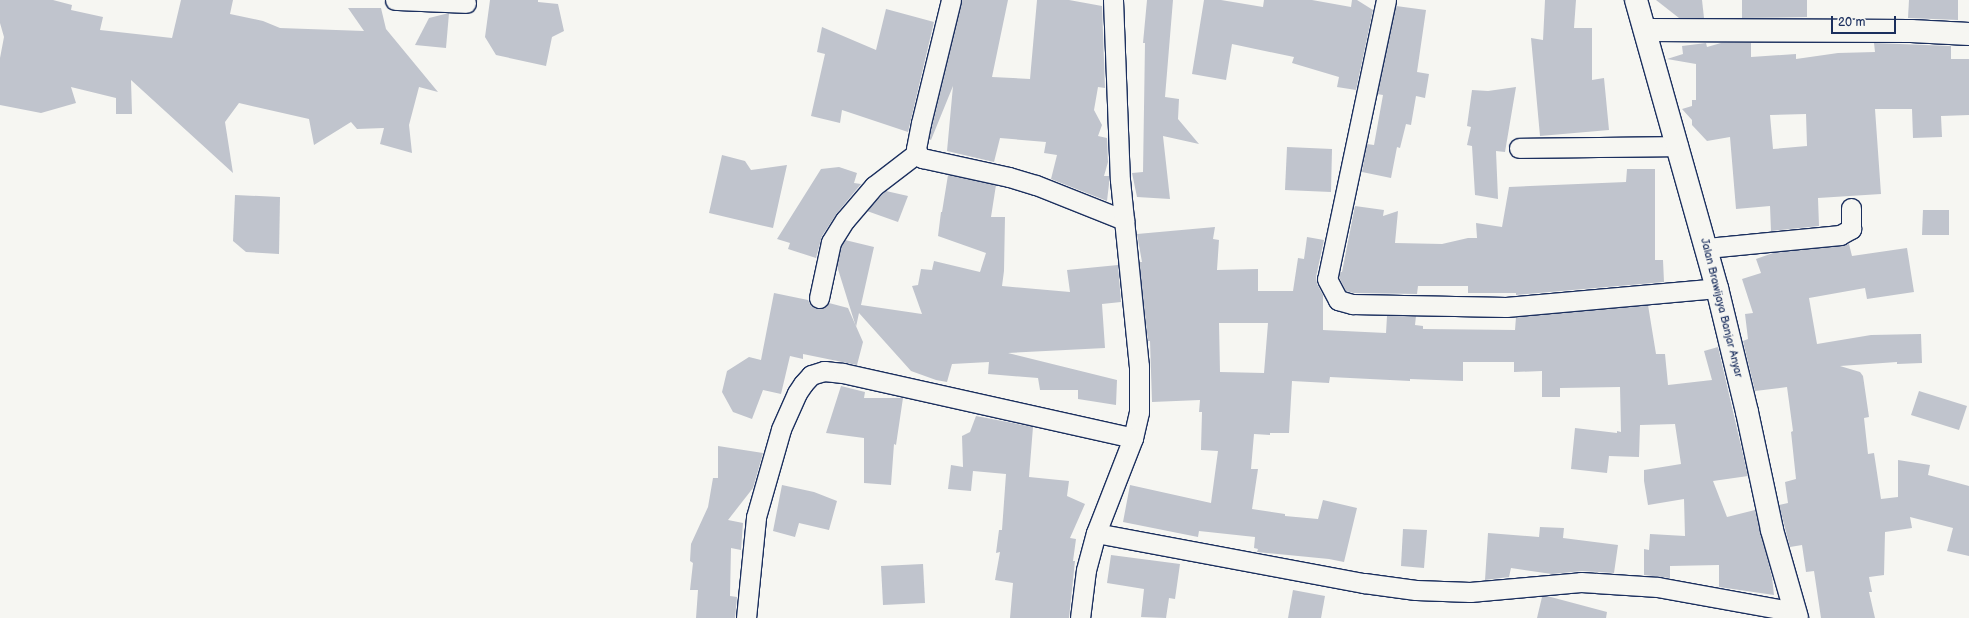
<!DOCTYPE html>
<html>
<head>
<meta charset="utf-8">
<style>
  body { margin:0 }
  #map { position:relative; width:1969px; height:618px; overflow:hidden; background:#f6f6f2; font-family:"Balsamiq Sans",sans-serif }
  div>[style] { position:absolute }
  .building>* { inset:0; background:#c0c4cd }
  .roads { filter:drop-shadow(1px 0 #1b2f5e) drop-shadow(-1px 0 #1b2f5e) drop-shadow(0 1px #1b2f5e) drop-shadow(0 -1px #1b2f5e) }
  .street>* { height:19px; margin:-9.5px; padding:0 9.5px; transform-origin:9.5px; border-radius:9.5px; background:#f6f6f2 }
  .secondary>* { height:22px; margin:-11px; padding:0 11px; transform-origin:11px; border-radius:11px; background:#f6f6f2 }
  span { translate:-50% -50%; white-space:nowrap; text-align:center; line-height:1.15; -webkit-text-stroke:3px #f6f6f2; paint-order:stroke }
  .street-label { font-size:11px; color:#1b2f5e }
  .scale { position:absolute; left:1831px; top:16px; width:65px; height:18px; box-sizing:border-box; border:2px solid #1b2f5e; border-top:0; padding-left:5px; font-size:12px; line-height:14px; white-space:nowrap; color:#1b2f5e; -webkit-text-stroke:3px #f6f6f2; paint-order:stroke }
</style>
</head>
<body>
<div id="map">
  <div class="building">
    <i style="clip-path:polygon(0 0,53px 0,72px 5px,71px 10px,103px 17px,100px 30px,172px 38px,181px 0,233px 0,230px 14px,263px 21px,280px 28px,364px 31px,348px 8px,381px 8px,386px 29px,438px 92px,419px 87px,409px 125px,412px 153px,380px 144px,384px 128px,357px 129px,351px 122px,314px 145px,309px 119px,239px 103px,225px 122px,233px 173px,131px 80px,132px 114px,116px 114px,116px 98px,71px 87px,76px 103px,41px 113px,0 105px,0 58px,4px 37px,0 23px)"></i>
    <i style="clip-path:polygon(490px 0,538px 0,538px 2px,558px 4px,564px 31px,552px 37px,546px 66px,496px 55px,485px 37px)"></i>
    <i style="clip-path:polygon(962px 0,1008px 0,992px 77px,1030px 79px,1037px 0,1069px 0,1102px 6px,1105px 88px,1098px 87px,1094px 110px,1102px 125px,1098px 136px,1107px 138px,1108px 162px,1104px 176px,1109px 176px,1109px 184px,1107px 201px,1051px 179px,1057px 155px,1044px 153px,1046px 142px,1000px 138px,994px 162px,947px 151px,953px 86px,931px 140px,929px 139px)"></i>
    <i style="clip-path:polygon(1147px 0,1173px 0,1165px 97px,1179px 99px,1178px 119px,1199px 144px,1163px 136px,1170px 199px,1137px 197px,1132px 173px,1143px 172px,1145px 43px,1143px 43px)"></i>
    <i style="clip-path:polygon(1204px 0,1221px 0,1263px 7px,1264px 0,1312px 0,1351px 7px,1352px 0,1357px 0,1373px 10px,1356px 90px,1337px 87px,1339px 77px,1292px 63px,1294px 57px,1232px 44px,1226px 80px,1192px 74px)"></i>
    <i style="clip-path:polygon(1545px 0,1576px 0,1574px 28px,1592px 28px,1592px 80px,1604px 78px,1609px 130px,1540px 136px,1531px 38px,1543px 40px)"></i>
    <i style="clip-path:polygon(1656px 0,1702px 0,1704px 18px,1679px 18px)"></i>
    <i style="clip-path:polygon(1742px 0,1807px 0,1807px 17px,1742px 18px)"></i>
    <i style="clip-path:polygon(1909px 0,1958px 0,1958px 20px,1908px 18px)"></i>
    <i style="clip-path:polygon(1396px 6px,1426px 10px,1417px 72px,1429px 74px,1425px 98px,1416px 96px,1411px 125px,1406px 124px,1400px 148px,1397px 147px,1391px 178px,1362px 172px,1367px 144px,1374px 145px,1383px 95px,1377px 94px)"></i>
    <i style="clip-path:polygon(886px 9px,934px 22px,908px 132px,842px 110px,840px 123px,811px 116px,825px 54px,817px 52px,822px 27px,876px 50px)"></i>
    <i style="clip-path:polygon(449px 13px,446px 48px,415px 45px,429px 18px)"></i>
    <i style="clip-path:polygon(evenodd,1706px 43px,1707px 47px,1721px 43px,1751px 43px,1751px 57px,1796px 54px,1796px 59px,1838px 53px,1875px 52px,1874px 43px,1951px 46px,1951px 59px,1969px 59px,1969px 115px,1941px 116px,1942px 137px,1913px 138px,1912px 109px,1875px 109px,1881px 194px,1818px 198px,1819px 226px,1771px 231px,1770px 206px,1736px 209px,1730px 137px,1707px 141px,1692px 125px,1692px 120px,1682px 109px,1692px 106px,1692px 100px,1696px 100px,1696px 64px,1667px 59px,1683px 54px,1682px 46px,1706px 43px,1806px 114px,1807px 146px,1773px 149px,1770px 115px,1806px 114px)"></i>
    <i style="clip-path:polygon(1516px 87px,1505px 152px,1496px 151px,1498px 199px,1475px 195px,1472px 146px,1467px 145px,1471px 127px,1467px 126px,1472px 90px,1488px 91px)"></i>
    <i style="clip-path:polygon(1287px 147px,1332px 149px,1331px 192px,1285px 190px)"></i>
    <i style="clip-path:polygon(722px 155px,745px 161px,751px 170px,787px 165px,773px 228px,709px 213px)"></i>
    <i style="clip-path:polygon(839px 167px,857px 173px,854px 183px,861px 184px,837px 213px,822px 236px,816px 258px,788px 249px,790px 243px,777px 239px,821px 169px)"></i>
    <i style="clip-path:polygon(1627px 169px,1655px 169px,1655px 260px,1663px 260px,1664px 282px,1516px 295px,1516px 293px,1468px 293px,1468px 286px,1418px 286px,1417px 294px,1354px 293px,1346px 291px,1339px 277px,1340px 272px,1342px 272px,1355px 206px,1384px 210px,1383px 216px,1398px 211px,1395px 243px,1442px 244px,1468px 238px,1477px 238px,1476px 223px,1502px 227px,1509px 187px,1626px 182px)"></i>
    <i style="clip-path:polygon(948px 175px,996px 185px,991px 217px,1005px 217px,1004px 271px,1002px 286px,1070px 292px,1067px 270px,1118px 265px,1121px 302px,1102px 304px,1105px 348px,1008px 353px,1117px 380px,1116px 405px,1078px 399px,1078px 390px,1040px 390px,1038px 378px,988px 374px,989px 362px,952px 364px,947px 382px,936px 380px,911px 371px,859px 313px,856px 327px,837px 266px,841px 246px,845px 240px,874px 247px,861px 305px,922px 314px,912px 286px,918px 285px,921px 269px,932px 270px,934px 261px,980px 272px,986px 253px,938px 236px,941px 212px,942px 212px)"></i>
    <i style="clip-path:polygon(886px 191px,908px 196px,898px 222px,867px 211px)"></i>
    <i style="clip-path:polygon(235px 195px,280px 197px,279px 254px,246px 252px,233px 241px)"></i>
    <i style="clip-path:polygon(1923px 210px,1949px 210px,1949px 235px,1922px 235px)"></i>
    <i style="clip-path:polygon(evenodd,1215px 227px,1213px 239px,1219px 240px,1217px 270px,1258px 269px,1258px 291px,1293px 291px,1298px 258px,1304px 259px,1307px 237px,1324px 240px,1316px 277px,1317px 284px,1323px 295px,1323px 330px,1386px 333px,1387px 316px,1416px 316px,1415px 325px,1423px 326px,1423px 329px,1515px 330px,1516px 317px,1648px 305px,1656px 354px,1665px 354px,1668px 385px,1712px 380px,1704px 351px,1718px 347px,1748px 476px,1713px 481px,1727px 517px,1755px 510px,1772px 577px,1774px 595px,1719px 587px,1719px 565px,1670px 566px,1670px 578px,1644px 575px,1644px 549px,1649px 550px,1650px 534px,1685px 536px,1684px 499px,1648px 505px,1644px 481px,1644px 470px,1681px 464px,1675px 424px,1640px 425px,1639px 457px,1609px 456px,1607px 473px,1571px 469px,1575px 428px,1617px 433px,1617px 431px,1621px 432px,1620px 387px,1560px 388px,1560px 397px,1542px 397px,1542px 371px,1514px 372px,1514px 362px,1463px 362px,1463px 381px,1410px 379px,1410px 381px,1330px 377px,1329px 383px,1292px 381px,1289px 433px,1270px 433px,1270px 435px,1254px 434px,1251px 469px,1258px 469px,1252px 509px,1285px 514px,1285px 516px,1318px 519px,1323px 500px,1357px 508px,1344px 562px,1329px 559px,1257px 552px,1258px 549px,1254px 548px,1255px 537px,1199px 531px,1198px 537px,1123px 522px,1130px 485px,1211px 503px,1218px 451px,1201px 450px,1202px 412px,1199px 412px,1200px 400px,1152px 402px,1150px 341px,1148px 341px,1139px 262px,1142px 262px,1137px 234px,1215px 227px,1219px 323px,1268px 323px,1264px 373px,1220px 372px,1219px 323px)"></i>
    <i style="clip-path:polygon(1849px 244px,1852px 256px,1907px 248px,1914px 292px,1867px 299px,1865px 288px,1809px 298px,1817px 344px,1871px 335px,1921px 334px,1922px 363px,1897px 364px,1897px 362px,1840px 366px,1860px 372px,1863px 376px,1869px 417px,1864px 418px,1868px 454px,1874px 453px,1881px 499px,1898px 497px,1898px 460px,1930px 465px,1928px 475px,1969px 486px,1969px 556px,1947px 551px,1953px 528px,1910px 517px,1912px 528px,1885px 532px,1884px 575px,1869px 577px,1872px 592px,1869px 592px,1875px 618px,1821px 618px,1814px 571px,1806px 572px,1802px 545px,1790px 547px,1779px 505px,1788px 503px,1785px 482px,1796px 479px,1791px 432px,1793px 431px,1787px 387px,1755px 391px,1743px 341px,1748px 339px,1745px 314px,1753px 313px,1742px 279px,1761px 273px,1756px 259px,1773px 253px,1841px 246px)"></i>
    <i style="clip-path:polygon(774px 293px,808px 300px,811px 306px,817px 309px,823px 308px,829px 303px,848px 308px,863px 342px,857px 365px,803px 354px,803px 359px,790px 356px,781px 394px,763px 390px,752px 419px,733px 412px,722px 392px,727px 371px,749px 357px,761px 360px)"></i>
    <i style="clip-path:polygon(841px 386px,865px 392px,864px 398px,903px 398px,896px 445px,894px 444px,891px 485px,864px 483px,864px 438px,826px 433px)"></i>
    <i style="clip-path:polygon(1919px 391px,1967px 406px,1959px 430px,1911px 415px)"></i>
    <i style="clip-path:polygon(976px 416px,1033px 427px,1029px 477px,1069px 481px,1067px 496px,1085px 504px,1070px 538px,1076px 539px,1073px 561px,1075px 561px,1069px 618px,1010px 618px,1013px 583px,995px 580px,1000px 552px,996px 553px,999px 530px,1002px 530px,1006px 474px,973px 471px,971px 491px,948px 489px,951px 465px,963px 467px,962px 436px,970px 432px)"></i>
    <i style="clip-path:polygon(718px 446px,763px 453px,753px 488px,728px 520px,743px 523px,741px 550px,731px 548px,730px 596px,737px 597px,735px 618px,696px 618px,698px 590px,690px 590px,693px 563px,690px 561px,691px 544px,708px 507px,713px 478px,718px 478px)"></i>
    <i style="clip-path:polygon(782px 485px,814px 492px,837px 501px,829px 530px,799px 523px,795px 537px,773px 531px)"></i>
    <i style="clip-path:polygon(1540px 527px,1564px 528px,1563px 538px,1618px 545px,1614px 573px,1582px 571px,1552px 574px,1511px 568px,1509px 577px,1485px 580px,1488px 533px,1539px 537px)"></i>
    <i style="clip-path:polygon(1403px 529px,1427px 530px,1424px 568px,1401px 566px)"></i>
    <i style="clip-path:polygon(1111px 555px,1180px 564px,1175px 599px,1169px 598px,1166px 618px,1141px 617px,1144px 589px,1107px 583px)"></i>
    <i style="clip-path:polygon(923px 564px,925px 603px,883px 605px,881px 566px)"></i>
    <i style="clip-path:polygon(1293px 590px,1325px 596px,1321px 618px,1288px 618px)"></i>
    <i style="clip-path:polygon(1547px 596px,1607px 612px,1606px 618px,1537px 618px,1542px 597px)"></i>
  </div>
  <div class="roads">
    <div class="street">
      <i style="left:395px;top:0;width:71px;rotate:2.4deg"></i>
      <i style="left:951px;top:0;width:127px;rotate:103.7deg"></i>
      <i style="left:921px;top:123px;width:26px;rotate:101deg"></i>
      <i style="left:916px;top:149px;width:8px;rotate:67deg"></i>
      <i style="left:919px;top:156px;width:4px;rotate:34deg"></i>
      <i style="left:922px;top:158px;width:89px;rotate:12.3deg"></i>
      <i style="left:1009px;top:177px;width:28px;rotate:17deg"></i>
      <i style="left:1036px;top:185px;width:95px;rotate:21.7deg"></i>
      <i style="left:1113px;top:0;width:180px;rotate:87.8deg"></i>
      <i style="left:1120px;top:180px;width:187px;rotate:84.2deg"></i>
      <i style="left:1139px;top:366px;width:46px;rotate:90deg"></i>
      <i style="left:1139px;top:412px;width:27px;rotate:103deg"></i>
      <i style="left:1133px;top:438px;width:102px;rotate:111.3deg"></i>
      <i style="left:1096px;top:533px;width:273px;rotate:10.6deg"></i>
      <i style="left:1364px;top:583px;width:52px;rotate:7.7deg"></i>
      <i style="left:1416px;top:590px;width:54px;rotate:2.1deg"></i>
      <i style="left:1470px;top:592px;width:111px;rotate:-5.1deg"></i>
      <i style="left:1581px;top:582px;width:77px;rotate:3.7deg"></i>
      <i style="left:1658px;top:587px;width:140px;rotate:10.3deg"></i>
      <i style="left:1386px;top:0;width:285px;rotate:101.9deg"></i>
      <i style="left:1327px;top:279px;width:24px;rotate:62deg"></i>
      <i style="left:1338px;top:300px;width:15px;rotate:16deg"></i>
      <i style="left:1352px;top:304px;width:154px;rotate:1.1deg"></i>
      <i style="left:1506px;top:307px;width:212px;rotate:-5.1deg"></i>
      <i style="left:1519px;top:148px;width:159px;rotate:-0.7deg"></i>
      <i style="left:1707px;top:248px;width:134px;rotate:-5.6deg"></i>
      <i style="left:1840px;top:235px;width:13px;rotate:-29deg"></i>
      <i style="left:1851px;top:229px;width:21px;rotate:-90deg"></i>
      <i style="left:819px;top:298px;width:57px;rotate:-77.9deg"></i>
      <i style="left:831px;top:242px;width:26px;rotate:-58deg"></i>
      <i style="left:845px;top:220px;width:45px;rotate:-49.5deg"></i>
      <i style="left:874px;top:186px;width:54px;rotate:-37.5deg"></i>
      <i style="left:746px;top:618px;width:101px;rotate:-84.3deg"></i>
      <i style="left:756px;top:517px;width:91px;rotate:-74.1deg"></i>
      <i style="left:781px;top:429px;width:39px;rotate:-66deg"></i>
      <i style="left:797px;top:393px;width:11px;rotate:-56deg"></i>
      <i style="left:803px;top:384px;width:12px;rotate:-48deg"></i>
      <i style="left:811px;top:375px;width:14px;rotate:-17deg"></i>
      <i style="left:824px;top:371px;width:19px;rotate:6deg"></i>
      <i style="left:843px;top:373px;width:297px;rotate:12.6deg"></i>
      <i style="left:1080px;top:618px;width:48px;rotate:-82.9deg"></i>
      <i style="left:1086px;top:570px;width:38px;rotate:-75deg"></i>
    </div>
    <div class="secondary">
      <i style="left:1636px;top:0;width:299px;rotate:74.3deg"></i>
      <i style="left:1717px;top:288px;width:128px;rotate:76.4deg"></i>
      <i style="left:1747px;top:412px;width:121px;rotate:78deg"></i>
      <i style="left:1772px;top:530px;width:91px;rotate:74.1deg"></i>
      <i style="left:1646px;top:30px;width:265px;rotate:0.2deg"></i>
      <i style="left:1911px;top:31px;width:58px;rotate:3deg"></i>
    </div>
  </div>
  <div class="street-label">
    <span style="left:1721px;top:308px;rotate:76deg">Jalan Brawijaya Banjar Anyar</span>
  </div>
  <div class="scale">20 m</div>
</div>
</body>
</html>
